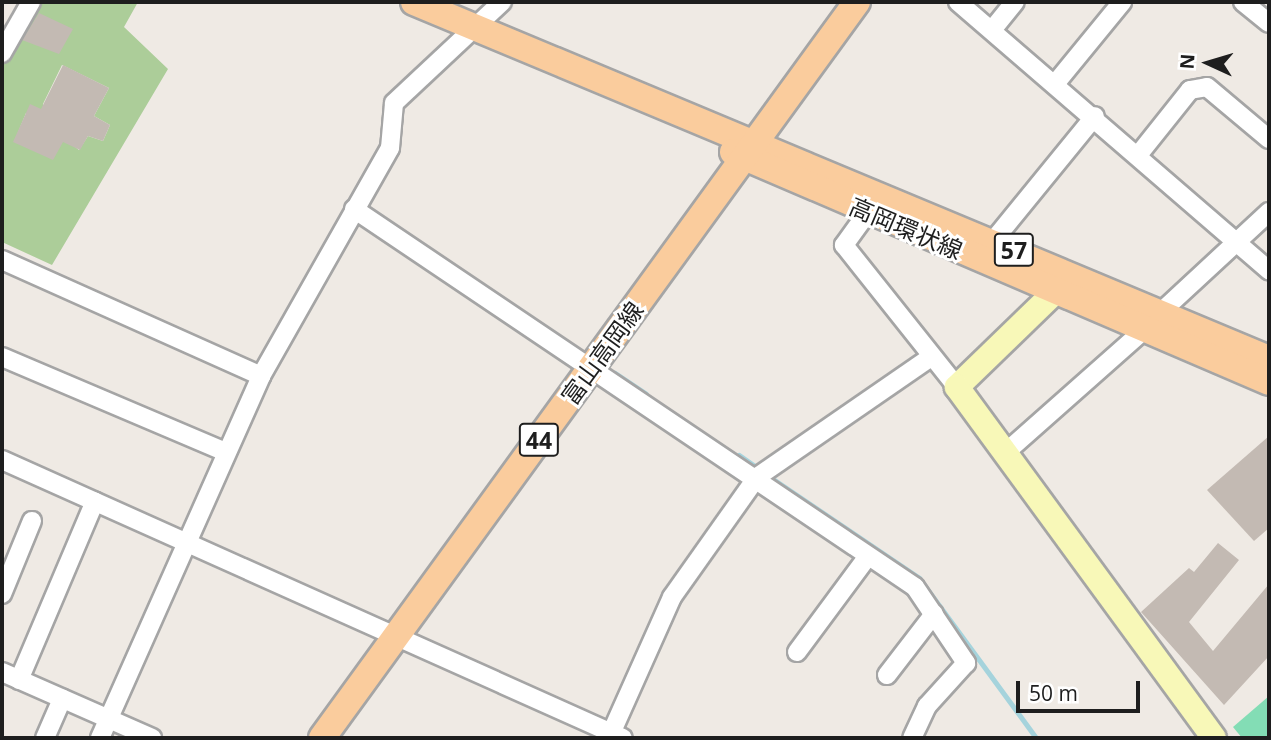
<!DOCTYPE html>
<html>
<head>
<meta charset="utf-8">
<style>
  body { margin:0 }
  #map { position:relative; width:1271px; height:740px; overflow:hidden; background:#efeae4; font-family:"Open Sans","Noto Sans JP",sans-serif }
  div>[style] { position:absolute }
  .forest>* { inset:0; background:#accd99 }
  .pitch>* { inset:0; background:#83ddb5 }
  .stream>* { height:5px; margin:-2.5px; padding:0 2.5px; transform-origin:2.5px; border-radius:2.5px; background:#a5d3dc }
  .building>* { inset:0; background:#c3bab3 }
  .roads { filter:drop-shadow(2px 0 #a5a5a5) drop-shadow(-2px 0 #a5a5a5) drop-shadow(0 2px #a5a5a5) drop-shadow(0 -2px #a5a5a5) }
  .street>* { height:18px; margin:-9px; padding:0 9px; transform-origin:9px; border-radius:9px; background:#fff }
  .secondary>* { height:24px; margin:-12px; padding:0 12px; transform-origin:12px; border-radius:12px; background:#f8f8b8 }
  .primary>* { height:26px; margin:-13px; padding:0 13px; transform-origin:13px; border-radius:13px; background:#facc9d }
  span { translate:-50% -50%; white-space:nowrap; text-align:center; line-height:1.15; -webkit-text-stroke:6px #fff; paint-order:stroke }
  .shield-label span { padding:2px 5px; background:#fff; border:2px solid; border-radius:5px; -webkit-text-stroke-width:0 }
  .shield-label { font-size:23px; color:#1e1e1e; font-weight:700 }
  .street-label { font-size:24px; color:#1e1e1e }
  .frame { position:absolute; inset:0; border:4px solid #1e1e1e; pointer-events:none }
  .north { position:absolute; left:1173px; top:28px; width:70px; height:70px; -webkit-text-stroke:5px #fff; paint-order:stroke; rotate:274deg; font-size:19px; font-weight:700; line-height:28px; text-align:center; color:#1e1e1e }
  .north::after { content:''; display:block; margin:auto; width:24px; height:32px; background:#1e1e1e; clip-path:polygon(50% 0,100% 100%,50% 72%,0 100%) }
  .scale { position:absolute; left:1016px; top:681px; width:124px; height:32px; box-sizing:border-box; border:4px solid #1e1e1e; border-top:0; padding-left:9px; font-size:21px; line-height:24px; white-space:nowrap; color:#1e1e1e; -webkit-text-stroke:5px #fff; paint-order:stroke }
</style>
</head>
<body>
<div id="map">
  <div class="forest">
    <i style="clip-path:polygon(evenodd,36px 2px,138px 2px,124px 27px,168px 69px,52px 265px,2px 242px,2px 62px,36px 2px,62px 65px,109px 88px,94px 116px,110px 125px,103px 141px,88px 136px,79px 150px,64px 138px,14px 142px,26px 113px,44px 122px,43px 104px,62px 65px)"></i>
  </div>
  <div class="pitch">
    <i style="clip-path:polygon(1269px 696px,1269px 738px,1242px 738px,1233px 727px)"></i>
  </div>
  <div class="stream">
    <i style="left:615px;top:373px;width:37px;rotate:34deg"></i>
    <i style="left:739px;top:455px;width:24px;rotate:35deg"></i>
    <i style="left:767px;top:475px;width:184px;rotate:34.1deg"></i>
    <i style="left:919px;top:578px;width:198px;rotate:53.8deg"></i>
  </div>
  <div class="building">
    <i style="clip-path:polygon(39px 13px,73px 29px,59px 54px,22px 40px)"></i>
    <i style="clip-path:polygon(63px 65px,109px 88px,94px 116px,110px 125px,103px 141px,88px 136px,80px 150px,63px 142px,53px 160px,13px 142px,30px 104px,41px 109px)"></i>
    <i style="clip-path:polygon(1269px 436px,1269px 528px,1254px 541px,1207px 490px)"></i>
    <i style="clip-path:polygon(1218px 543px,1239px 560px,1189px 622px,1213px 651px,1269px 584px,1269px 656px,1224px 705px,1141px 612px,1189px 568px,1194px 572px)"></i>
  </div>
  <div class="roads">
    <div class="street">
      <i style="left:958px;top:2px;width:411px;rotate:40.8deg"></i>
      <i style="left:1243px;top:2px;width:33px;rotate:39deg"></i>
      <i style="left:992px;top:30px;width:36px;rotate:-51deg"></i>
      <i style="left:2px;top:53px;width:59px;rotate:-60.4deg"></i>
      <i style="left:1055px;top:84px;width:106px;rotate:-50.7deg"></i>
      <i style="left:1139px;top:154px;width:82px;rotate:-51.4deg"></i>
      <i style="left:1190px;top:90px;width:17px;rotate:-10deg"></i>
      <i style="left:1207px;top:87px;width:81px;rotate:40deg"></i>
      <i style="left:354px;top:209px;width:676px;rotate:33.97deg"></i>
      <i style="left:915px;top:587px;width:92px;rotate:56.1deg"></i>
      <i style="left:966px;top:663px;width:58px;rotate:132.2deg"></i>
      <i style="left:927px;top:706px;width:35px;rotate:115deg"></i>
      <i style="left:868px;top:212px;width:41px;rotate:126deg"></i>
      <i style="left:844px;top:245px;width:181px;rotate:51.5deg"></i>
      <i style="left:993px;top:241px;width:161px;rotate:-50.8deg"></i>
      <i style="left:2px;top:260px;width:284px;rotate:24.1deg"></i>
      <i style="left:1161px;top:312px;width:147px;rotate:-42.8deg"></i>
      <i style="left:2px;top:357px;width:243px;rotate:23deg"></i>
      <i style="left:1005px;top:453px;width:187px;rotate:-41.5deg"></i>
      <i style="left:2px;top:460px;width:680px;rotate:24.12deg"></i>
      <i style="left:2px;top:594px;width:79px;rotate:-67.7deg"></i>
      <i style="left:797px;top:652px;width:119px;rotate:-53.5deg"></i>
      <i style="left:2px;top:672px;width:164px;rotate:23.7deg"></i>
      <i style="left:887px;top:675px;width:77px;rotate:-52.4deg"></i>
      <i style="left:19px;top:680px;width:194px;rotate:-67deg"></i>
      <i style="left:45px;top:738px;width:43px;rotate:-66.4deg"></i>
      <i style="left:100px;top:738px;width:396px;rotate:-66deg"></i>
      <i style="left:261px;top:376px;width:262px;rotate:-60.5deg"></i>
      <i style="left:390px;top:148px;width:45px;rotate:-84.9deg"></i>
      <i style="left:394px;top:103px;width:148px;rotate:-43.1deg"></i>
      <i style="left:609px;top:738px;width:154px;rotate:-65.9deg"></i>
      <i style="left:672px;top:597px;width:147px;rotate:-54.7deg"></i>
      <i style="left:757px;top:477px;width:211px;rotate:-34.6deg"></i>
    </div>
    <div class="secondary">
      <i style="left:1061px;top:274px;width:18px;rotate:106deg"></i>
      <i style="left:1056px;top:291px;width:138px;rotate:135.9deg"></i>
      <i style="left:957px;top:387px;width:435px;rotate:53.8deg"></i>
    </div>
    <div class="primary">
      <i style="left:414px;top:2px;width:927px;rotate:22.66deg"></i>
      <i style="left:733px;top:152px;width:583px;rotate:23.22deg"></i>
      <i style="left:322px;top:738px;width:910px;rotate:-53.99deg"></i>
    </div>
  </div>
  <div class="shield-label">
    <span style="left:1014px;top:250px">57</span>
    <span style="left:539px;top:440px">44</span>
  </div>
  <div class="street-label">
    <span style="left:906px;top:228px;rotate:23deg">高岡環状線</span>
    <span style="left:602px;top:353px;rotate:-54deg">富山高岡線</span>
  </div>
  <div class="frame"></div>
  <div class="north">N</div>
  <div class="scale">50 m</div>
</div>
</body>
</html>
